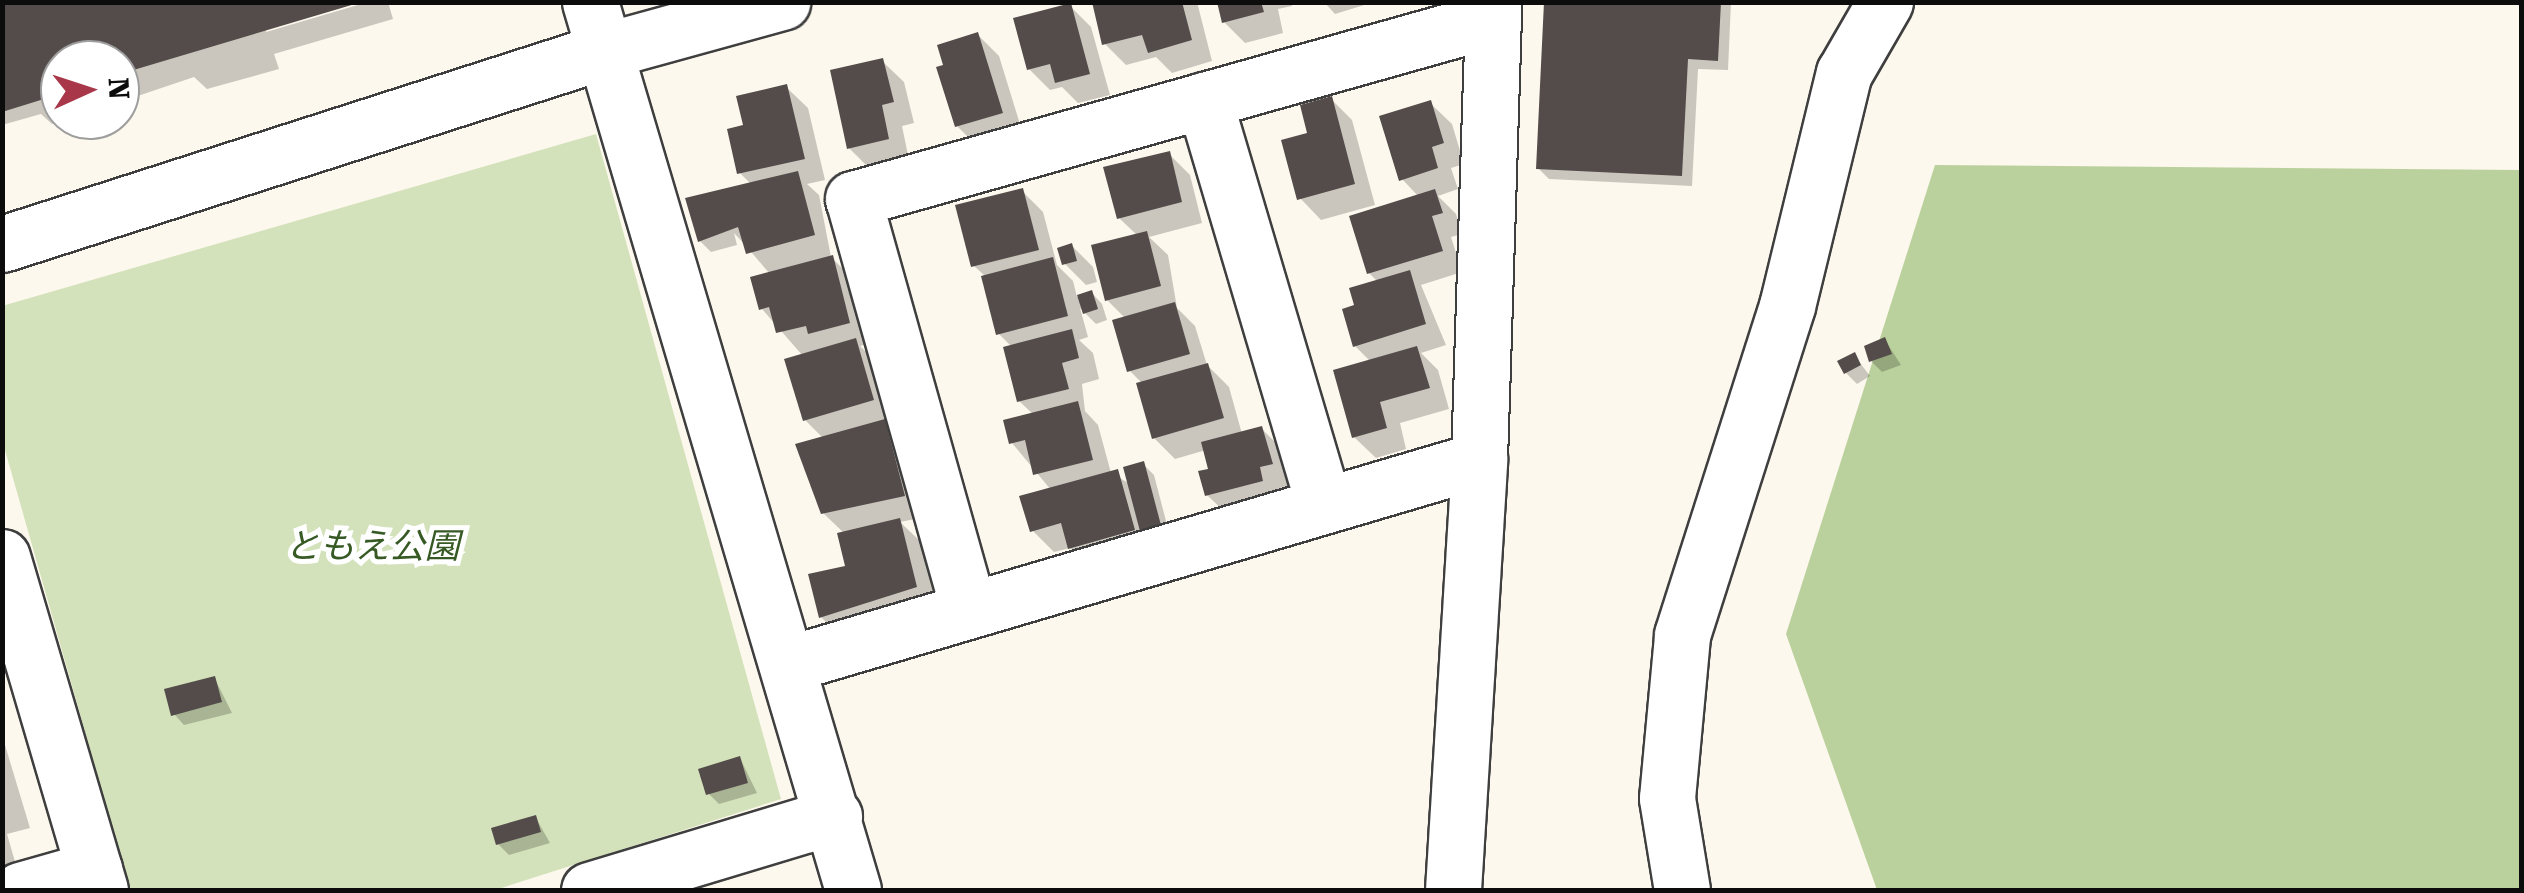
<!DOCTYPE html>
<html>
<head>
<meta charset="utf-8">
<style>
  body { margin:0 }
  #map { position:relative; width:2524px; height:893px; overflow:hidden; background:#fdf8ed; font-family:"Roboto Serif","Noto Sans JP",serif }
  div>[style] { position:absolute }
  .green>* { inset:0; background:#d4e2bb }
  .forest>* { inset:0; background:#bbd19d }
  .shadow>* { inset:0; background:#0003 }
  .building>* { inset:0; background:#534c4a }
  .roads { filter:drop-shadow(2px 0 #3f3f3f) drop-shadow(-2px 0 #3f3f3f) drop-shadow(0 2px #3f3f3f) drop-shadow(0 -2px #3f3f3f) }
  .minor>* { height:55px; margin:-27.5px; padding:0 27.5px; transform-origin:27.5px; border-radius:27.5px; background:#fff }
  span { translate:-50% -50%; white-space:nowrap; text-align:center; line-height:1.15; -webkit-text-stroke:10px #fff; paint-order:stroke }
  .park-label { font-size:35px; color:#375a25; font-style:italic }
  .frame { position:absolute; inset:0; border:5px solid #0c0c0c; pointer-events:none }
  .north { position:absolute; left:40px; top:40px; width:100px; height:100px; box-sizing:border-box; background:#fff; border:2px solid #9e9e9e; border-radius:50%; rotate:87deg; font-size:28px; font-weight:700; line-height:40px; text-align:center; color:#0c0c0c }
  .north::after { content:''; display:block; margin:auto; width:35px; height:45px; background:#a9374a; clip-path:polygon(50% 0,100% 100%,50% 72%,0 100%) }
</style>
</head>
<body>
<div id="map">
  <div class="green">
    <i style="clip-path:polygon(596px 134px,781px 799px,495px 890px,130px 890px,3px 443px,2px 306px)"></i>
  </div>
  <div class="forest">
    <i style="clip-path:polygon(1935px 165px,2521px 170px,2521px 890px,1877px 890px,1786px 634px)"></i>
  </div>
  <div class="shadow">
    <i style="clip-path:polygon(2px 2px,266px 27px,266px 32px,368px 2px,388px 2px,393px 19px,274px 54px,279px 69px,207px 89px,194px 77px,120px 102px,120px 60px,60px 60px,65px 120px,52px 124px,41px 114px,2px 125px)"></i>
    <i style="clip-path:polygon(1095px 2px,1197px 2px,1212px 61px,1172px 73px,1156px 57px,1126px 65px,1105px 44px)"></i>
    <i style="clip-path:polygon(1219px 2px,1291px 2px,1292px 6px,1278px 9px,1283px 33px,1245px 43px,1224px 22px)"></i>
    <i style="clip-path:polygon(1324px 2px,1374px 2px,1335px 14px)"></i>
    <i style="clip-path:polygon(1546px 2px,1731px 2px,1728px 70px,1698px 69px,1692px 186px,1549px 179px,1538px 168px)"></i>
    <i style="clip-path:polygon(1070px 6px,1091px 27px,1110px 95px,1078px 103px,1062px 87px,1050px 90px,1029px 69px)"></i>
    <i style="clip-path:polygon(978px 35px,999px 56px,1023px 134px,978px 147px,957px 126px)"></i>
    <i style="clip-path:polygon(882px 61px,904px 82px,914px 123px,902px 126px,909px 160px,870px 169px,849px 148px)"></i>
    <i style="clip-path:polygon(786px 87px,808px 108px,825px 180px,807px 184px,819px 195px,831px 257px,853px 279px,870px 344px,860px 346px,876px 362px,894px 421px,886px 424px,905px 444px,925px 517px,900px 522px,921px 542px,937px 608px,842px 638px,821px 617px,848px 568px,845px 534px,823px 513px,824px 439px,805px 420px,803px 356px,762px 309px,770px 274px,746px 246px,734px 233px,737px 245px,711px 252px,700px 241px,753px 186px,740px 173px,746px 127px)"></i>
    <i style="clip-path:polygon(1331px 99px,1352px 120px,1375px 205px,1321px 220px,1300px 198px,1310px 135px)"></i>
    <i style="clip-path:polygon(1430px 103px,1452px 124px,1464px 164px,1451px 168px,1458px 189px,1438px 196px,1456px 214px,1462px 234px,1451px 237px,1462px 272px,1421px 285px,1446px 345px,1421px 353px,1438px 370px,1449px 409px,1400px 423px,1406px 449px,1376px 458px,1354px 437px,1371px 362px,1355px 346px,1358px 307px,1378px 282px,1369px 273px,1419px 197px,1402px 179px)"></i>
    <i style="clip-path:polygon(1169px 154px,1190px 175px,1202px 223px,1149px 237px,1168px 255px,1177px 308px,1195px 326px,1207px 365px,1229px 387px,1242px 434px,1262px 429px,1283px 450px,1292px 485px,1280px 488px,1283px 502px,1229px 516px,1207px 495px,1212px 471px,1206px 450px,1175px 459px,1154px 438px,1143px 384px,1129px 370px,1126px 319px,1107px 300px,1138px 236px,1119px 218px)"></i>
    <i style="clip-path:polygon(1022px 191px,1043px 212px,1057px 265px,1073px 281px,1077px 297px,1092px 293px,1102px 304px,1107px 320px,1096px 324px,1080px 308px,1088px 337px,1079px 340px,1093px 353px,1099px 379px,1082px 384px,1085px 411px,1098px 425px,1111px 473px,1130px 484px,1143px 464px,1154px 475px,1171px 540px,1092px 569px,1070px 548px,1054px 552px,1033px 531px,1051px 490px,1012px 443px,1034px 415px,1019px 401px,1012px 347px,998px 333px,984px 275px,974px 266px)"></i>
    <i style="clip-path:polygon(1072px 246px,1093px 267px,1097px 282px,1086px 285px,1065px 264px)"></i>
    <i style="clip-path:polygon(1885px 340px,1901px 365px,1882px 372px,1871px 361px)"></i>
    <i style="clip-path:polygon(1854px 355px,1870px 376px,1857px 384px,1846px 373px)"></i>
    <i style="clip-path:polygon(215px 679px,232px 713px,184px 725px,174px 714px)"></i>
    <i style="clip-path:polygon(2px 735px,30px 828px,7px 834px,18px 872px,2px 877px)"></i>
    <i style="clip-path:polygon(740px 758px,757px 793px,719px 804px,708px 793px)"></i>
    <i style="clip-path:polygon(536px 818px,550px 843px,509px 855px,498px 844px)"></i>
  </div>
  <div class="building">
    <i style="clip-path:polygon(2px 2px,355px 2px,355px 4px,120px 74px,120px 60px,60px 60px,60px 94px,2px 112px)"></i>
    <i style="clip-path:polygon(1092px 2px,1182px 2px,1192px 40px,1148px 53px,1142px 35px,1102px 45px)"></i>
    <i style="clip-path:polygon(1217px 2px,1261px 2px,1264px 12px,1222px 23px)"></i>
    <i style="clip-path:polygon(1544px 2px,1721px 2px,1718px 61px,1688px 59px,1682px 176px,1536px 169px)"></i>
    <i style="clip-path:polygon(1071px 3px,1090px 74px,1055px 83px,1050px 64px,1027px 70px,1013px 18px)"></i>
    <i style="clip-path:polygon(978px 32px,1003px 113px,955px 127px,936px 67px,943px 65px,937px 45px)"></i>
    <i style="clip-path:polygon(883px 58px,894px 102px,882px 105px,889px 139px,847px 149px,830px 70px)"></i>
    <i style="clip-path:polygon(787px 84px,805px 159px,737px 174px,727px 129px,743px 125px,736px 96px)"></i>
    <i style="clip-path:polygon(1332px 96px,1355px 184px,1297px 200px,1281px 140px,1307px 133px,1300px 105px)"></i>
    <i style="clip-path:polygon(1431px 100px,1444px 143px,1432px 147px,1438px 168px,1399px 181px,1379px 116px)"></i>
    <i style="clip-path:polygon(1170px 151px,1182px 202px,1117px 219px,1103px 167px)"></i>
    <i style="clip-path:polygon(798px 171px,815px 235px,746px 254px,738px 227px,698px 242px,685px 198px)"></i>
    <i style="clip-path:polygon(1023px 188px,1039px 250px,971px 267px,955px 205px)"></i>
    <i style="clip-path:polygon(1435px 189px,1443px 213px,1432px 216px,1443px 251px,1367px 274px,1349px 216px)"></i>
    <i style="clip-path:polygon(1147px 231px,1161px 286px,1105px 301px,1091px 245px)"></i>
    <i style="clip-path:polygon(1072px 243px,1077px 261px,1062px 265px,1057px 248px)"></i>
    <i style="clip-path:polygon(833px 255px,850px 323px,808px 334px,806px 326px,776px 333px,769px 307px,759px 310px,750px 277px)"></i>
    <i style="clip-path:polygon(1053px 257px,1068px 316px,996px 335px,981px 276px)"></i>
    <i style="clip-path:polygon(1410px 270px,1426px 324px,1353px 347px,1342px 309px,1354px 305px,1349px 288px)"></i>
    <i style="clip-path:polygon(1092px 290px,1098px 309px,1083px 314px,1077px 295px)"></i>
    <i style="clip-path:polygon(1175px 302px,1190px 354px,1127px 372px,1112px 320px)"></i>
    <i style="clip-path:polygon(1072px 329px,1079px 358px,1062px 363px,1069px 389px,1017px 402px,1003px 347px)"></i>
    <i style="clip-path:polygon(1885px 337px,1892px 354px,1869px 362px,1864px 346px)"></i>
    <i style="clip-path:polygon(856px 338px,874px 400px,803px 421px,784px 359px)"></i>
    <i style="clip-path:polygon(1417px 346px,1430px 388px,1380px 402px,1387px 428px,1352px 438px,1333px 370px)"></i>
    <i style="clip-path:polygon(1855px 352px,1861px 365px,1844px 374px,1837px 361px)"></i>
    <i style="clip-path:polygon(1208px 363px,1224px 418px,1152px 439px,1136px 383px)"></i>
    <i style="clip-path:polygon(1078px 401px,1093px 460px,1033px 475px,1025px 440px,1009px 444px,1003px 420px)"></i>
    <i style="clip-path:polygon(885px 419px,905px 496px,821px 514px,795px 444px)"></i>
    <i style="clip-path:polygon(1262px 426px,1273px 464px,1260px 467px,1263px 481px,1205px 496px,1198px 471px,1208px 469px,1201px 442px)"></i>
    <i style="clip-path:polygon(1144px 461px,1162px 529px,1141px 535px,1123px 467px)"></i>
    <i style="clip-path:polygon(1118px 469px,1135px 530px,1068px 549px,1061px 523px,1030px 532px,1019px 496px)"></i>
    <i style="clip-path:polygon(900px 518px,917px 587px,819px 618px,808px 574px,845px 566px,837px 533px)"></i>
    <i style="clip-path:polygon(215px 676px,222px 702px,171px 716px,164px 689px)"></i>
    <i style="clip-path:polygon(740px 756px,748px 783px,706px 795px,698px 769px)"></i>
    <i style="clip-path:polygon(536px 815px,541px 832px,496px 845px,491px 828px)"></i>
  </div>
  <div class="roads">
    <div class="minor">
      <i style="left:590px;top:2px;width:926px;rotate:73.5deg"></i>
      <i style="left:1204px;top:100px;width:422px;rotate:73.5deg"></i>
      <i style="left:2px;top:244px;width:632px;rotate:-17.78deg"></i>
      <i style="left:604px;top:51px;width:185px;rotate:-15.4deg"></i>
      <i style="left:2px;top:557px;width:347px;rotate:73.6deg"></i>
      <i style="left:968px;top:607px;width:424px;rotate:-105.7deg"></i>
      <i style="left:853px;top:199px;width:664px;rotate:-15.73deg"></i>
      <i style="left:788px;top:664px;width:720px;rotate:-16.45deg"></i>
      <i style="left:20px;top:890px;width:77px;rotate:-15.8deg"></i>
      <i style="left:589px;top:890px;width:256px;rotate:-16.8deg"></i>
      <i style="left:1453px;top:890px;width:431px;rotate:-86.5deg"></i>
      <i style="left:1479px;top:460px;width:458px;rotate:-88.2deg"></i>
      <i style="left:1682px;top:890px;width:93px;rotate:-99.3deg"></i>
      <i style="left:1667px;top:798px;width:164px;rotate:-84.7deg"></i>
      <i style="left:1682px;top:635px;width:345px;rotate:-72.3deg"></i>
      <i style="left:1787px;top:306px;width:240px;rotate:-76.3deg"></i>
      <i style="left:1844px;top:73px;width:82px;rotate:-60deg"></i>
    </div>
  </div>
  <div class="park-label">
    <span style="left:372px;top:547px">ともえ公園</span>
  </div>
  <div class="frame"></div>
  <div class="north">N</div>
</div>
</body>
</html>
